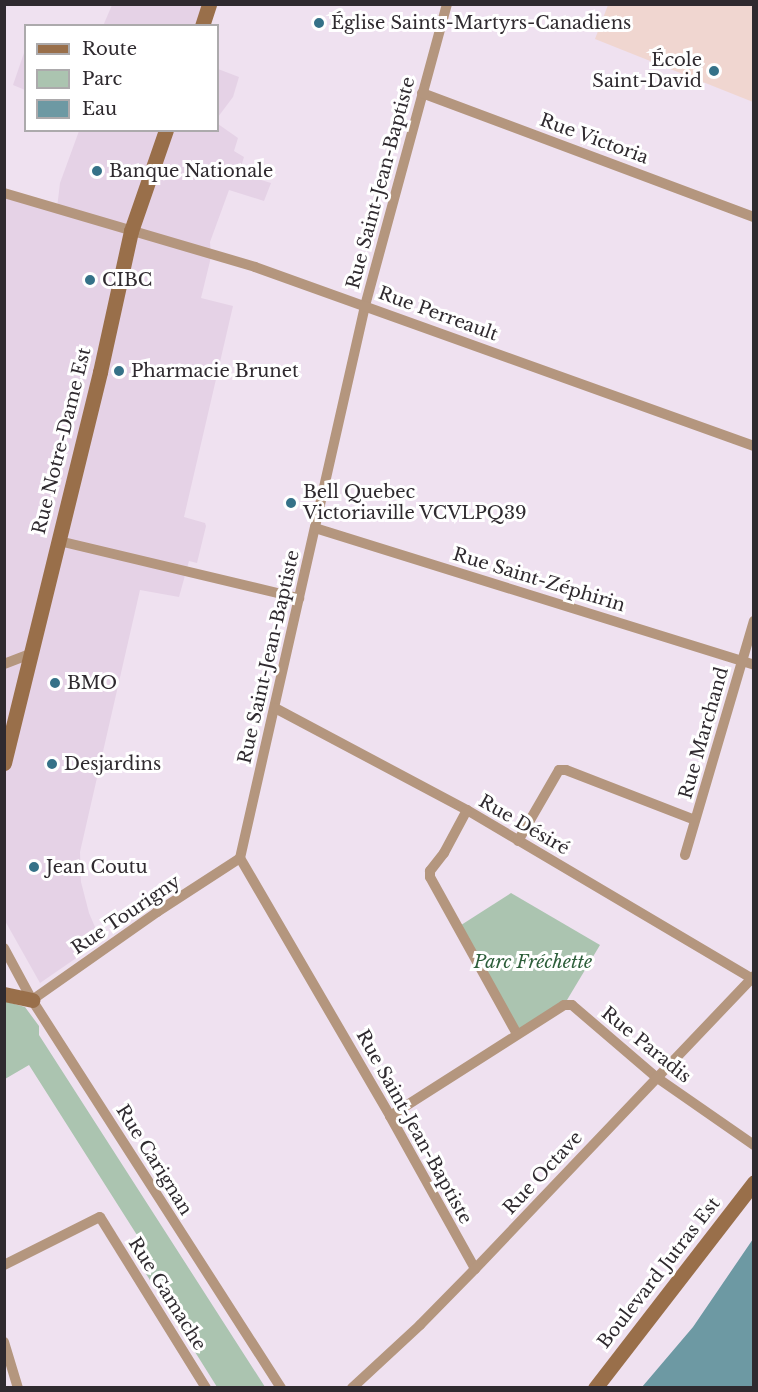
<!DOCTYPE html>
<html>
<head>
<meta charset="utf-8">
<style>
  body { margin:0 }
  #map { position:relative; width:758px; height:1392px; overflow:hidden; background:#efe1f0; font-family:"Libre Baskerville",serif }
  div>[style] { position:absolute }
  .built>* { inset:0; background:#e5d2e6 }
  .education>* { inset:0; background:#f0d6d0 }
  .green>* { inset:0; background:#abc4b0 }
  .water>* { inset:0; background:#6d99a3 }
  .street>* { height:10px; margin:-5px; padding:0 5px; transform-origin:5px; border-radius:5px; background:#b4967e }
  .secondary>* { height:15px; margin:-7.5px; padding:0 7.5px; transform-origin:7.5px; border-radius:7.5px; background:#996f4a }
  .dots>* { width:16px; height:16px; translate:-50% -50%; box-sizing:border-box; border:3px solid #fff; border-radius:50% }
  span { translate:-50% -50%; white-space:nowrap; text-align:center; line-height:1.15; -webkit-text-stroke:6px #fff; paint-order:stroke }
  .poi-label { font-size:18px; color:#2f2a2f }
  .left { translate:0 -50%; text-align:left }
  .right { translate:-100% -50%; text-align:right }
  .street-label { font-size:18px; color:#2f2a2f }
  .park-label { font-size:18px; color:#2d5e3a; font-style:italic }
  .frame { position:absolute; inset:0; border:6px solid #2f2a2f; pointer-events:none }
  .legend { position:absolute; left:24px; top:24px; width:195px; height:108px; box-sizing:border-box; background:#fff; border:2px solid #acaaac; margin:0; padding:8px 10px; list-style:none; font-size:18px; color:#2f2a2f }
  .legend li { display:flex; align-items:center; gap:12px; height:30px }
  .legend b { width:30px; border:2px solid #acaaac }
</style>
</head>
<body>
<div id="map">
  <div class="built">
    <i style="clip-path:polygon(112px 5px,209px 5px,202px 25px,103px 26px)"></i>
    <i style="clip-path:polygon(25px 50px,25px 90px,13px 85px)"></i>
    <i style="clip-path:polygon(218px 69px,239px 77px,233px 97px,218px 117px)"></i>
    <i style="clip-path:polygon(218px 124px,238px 138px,234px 151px,244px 157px,239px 173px,271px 183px,264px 201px,229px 190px,210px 242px,211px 257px,201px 298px,233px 306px,184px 517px,205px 523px,206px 526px,197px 563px,189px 561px,179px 597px,140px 590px,80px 852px,81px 882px,89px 913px,101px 941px,40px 983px,4px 919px,4px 193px,57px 208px,60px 183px,79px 131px,218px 130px)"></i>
  </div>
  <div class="education">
    <i style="clip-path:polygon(608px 5px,753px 5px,753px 102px,595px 39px)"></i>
  </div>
  <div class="green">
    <i style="clip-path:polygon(511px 893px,600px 945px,564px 1005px,517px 1034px,458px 927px)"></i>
    <i style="clip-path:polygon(4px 1001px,25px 1007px,39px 1026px,39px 1035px,265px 1387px,217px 1387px,138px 1261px,149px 1254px,29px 1065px,5px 1079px)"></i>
  </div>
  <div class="water">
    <i style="clip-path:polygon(753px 1239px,753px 1387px,642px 1387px,693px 1327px)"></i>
  </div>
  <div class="street">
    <i style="left:447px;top:4px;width:313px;rotate:105.2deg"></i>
    <i style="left:365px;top:306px;width:566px;rotate:102.76deg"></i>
    <i style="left:240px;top:858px;width:298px;rotate:59.8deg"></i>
    <i style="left:390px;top:1116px;width:175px;rotate:60.9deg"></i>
    <i style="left:422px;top:93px;width:354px;rotate:20.5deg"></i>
    <i style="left:4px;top:193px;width:262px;rotate:16.4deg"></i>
    <i style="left:255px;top:267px;width:530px;rotate:19.73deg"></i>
    <i style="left:315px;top:528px;width:460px;rotate:17.3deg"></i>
    <i style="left:59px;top:541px;width:247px;rotate:13.4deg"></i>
    <i style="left:4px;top:664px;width:30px;rotate:-21deg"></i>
    <i style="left:275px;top:708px;width:217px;rotate:28deg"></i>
    <i style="left:467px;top:810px;width:330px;rotate:30.6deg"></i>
    <i style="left:467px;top:810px;width:49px;rotate:118.1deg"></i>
    <i style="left:444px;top:853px;width:23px;rotate:128deg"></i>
    <i style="left:430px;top:871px;width:6px;rotate:90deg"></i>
    <i style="left:430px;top:877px;width:179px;rotate:61deg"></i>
    <i style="left:518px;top:841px;width:82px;rotate:-60deg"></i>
    <i style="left:559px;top:770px;width:7px"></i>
    <i style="left:566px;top:770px;width:138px;rotate:21.2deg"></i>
    <i style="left:685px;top:855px;width:244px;rotate:-73.6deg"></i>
    <i style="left:4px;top:948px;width:59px;rotate:61.7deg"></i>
    <i style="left:32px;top:1000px;width:461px;rotate:57.3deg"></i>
    <i style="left:32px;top:1000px;width:153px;rotate:-35.1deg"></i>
    <i style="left:157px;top:912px;width:99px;rotate:-33deg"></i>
    <i style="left:390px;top:1116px;width:206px;rotate:-32.5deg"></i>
    <i style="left:564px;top:1005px;width:8px"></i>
    <i style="left:572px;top:1005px;width:111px;rotate:40.6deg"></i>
    <i style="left:656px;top:1077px;width:119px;rotate:34.8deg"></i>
    <i style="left:4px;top:1265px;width:107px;rotate:-26.6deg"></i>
    <i style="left:100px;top:1217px;width:201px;rotate:58.2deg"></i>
    <i style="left:4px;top:1342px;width:48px;rotate:73.1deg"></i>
    <i style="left:352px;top:1388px;width:93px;rotate:-42.8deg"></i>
    <i style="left:420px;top:1325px;width:78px;rotate:-45.5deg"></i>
    <i style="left:475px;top:1269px;width:405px;rotate:-46.4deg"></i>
  </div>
  <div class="secondary">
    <i style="left:202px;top:26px;width:23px;rotate:-72deg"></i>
    <i style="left:4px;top:763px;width:403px;rotate:-76.2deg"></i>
    <i style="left:100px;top:372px;width:144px;rotate:-77.6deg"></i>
    <i style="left:131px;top:231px;width:107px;rotate:-70.9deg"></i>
    <i style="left:4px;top:994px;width:29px;rotate:12deg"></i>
    <i style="left:595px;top:1388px;width:260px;rotate:-52.3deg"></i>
  </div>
  <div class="dots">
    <i style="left:319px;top:23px;background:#357188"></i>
    <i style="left:714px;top:71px;background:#357188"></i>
    <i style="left:97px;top:171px;background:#357188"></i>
    <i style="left:90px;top:280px;background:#357188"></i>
    <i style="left:119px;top:371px;background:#357188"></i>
    <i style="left:291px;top:503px;background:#357188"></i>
    <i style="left:55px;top:683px;background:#357188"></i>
    <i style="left:52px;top:764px;background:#357188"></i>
    <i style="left:34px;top:867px;background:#357188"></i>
  </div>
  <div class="poi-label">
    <span class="left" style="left:331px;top:23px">Église Saints-Martyrs-Canadiens</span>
    <span class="right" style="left:702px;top:71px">École<br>Saint-David</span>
    <span class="left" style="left:109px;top:171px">Banque Nationale</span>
    <span class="left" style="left:102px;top:280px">CIBC</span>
    <span class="left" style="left:131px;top:371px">Pharmacie Brunet</span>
    <span class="left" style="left:303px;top:503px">Bell Quebec<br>Victoriaville VCVLPQ39</span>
    <span class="left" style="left:67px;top:683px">BMO</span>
    <span class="left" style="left:64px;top:764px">Desjardins</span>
    <span class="left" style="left:46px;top:867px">Jean Coutu</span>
  </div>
  <div class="street-label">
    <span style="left:594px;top:139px;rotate:20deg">Rue Victoria</span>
    <span style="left:381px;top:183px;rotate:-75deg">Rue Saint-Jean-Baptiste</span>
    <span style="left:438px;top:314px;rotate:20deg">Rue Perreault</span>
    <span style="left:62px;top:441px;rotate:-76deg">Rue Notre-Dame Est</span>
    <span style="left:539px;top:580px;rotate:17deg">Rue Saint-Zéphirin</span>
    <span style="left:269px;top:657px;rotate:-77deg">Rue Saint-Jean-Baptiste</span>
    <span style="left:704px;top:733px;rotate:-74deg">Rue Marchand</span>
    <span style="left:524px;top:825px;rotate:30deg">Rue Désiré</span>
    <span style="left:126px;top:915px;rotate:-34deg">Rue Tourigny</span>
    <span style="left:646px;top:1045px;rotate:39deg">Rue Paradis</span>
    <span style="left:414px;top:1127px;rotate:61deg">Rue Saint-Jean-Baptiste</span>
    <span style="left:154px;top:1160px;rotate:58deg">Rue Carignan</span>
    <span style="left:543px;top:1173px;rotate:-47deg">Rue Octave</span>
    <span style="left:659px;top:1273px;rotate:-52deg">Boulevard Jutras Est</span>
    <span style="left:167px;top:1294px;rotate:58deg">Rue Gamache</span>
  </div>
  <div class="park-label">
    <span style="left:533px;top:962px">Parc Fréchette</span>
  </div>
  <div class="frame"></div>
  <ul class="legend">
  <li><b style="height:8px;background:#996f4a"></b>Route</li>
  <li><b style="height:16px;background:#abc4b0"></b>Parc</li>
  <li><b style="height:16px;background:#6d99a3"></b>Eau</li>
  </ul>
</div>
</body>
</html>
